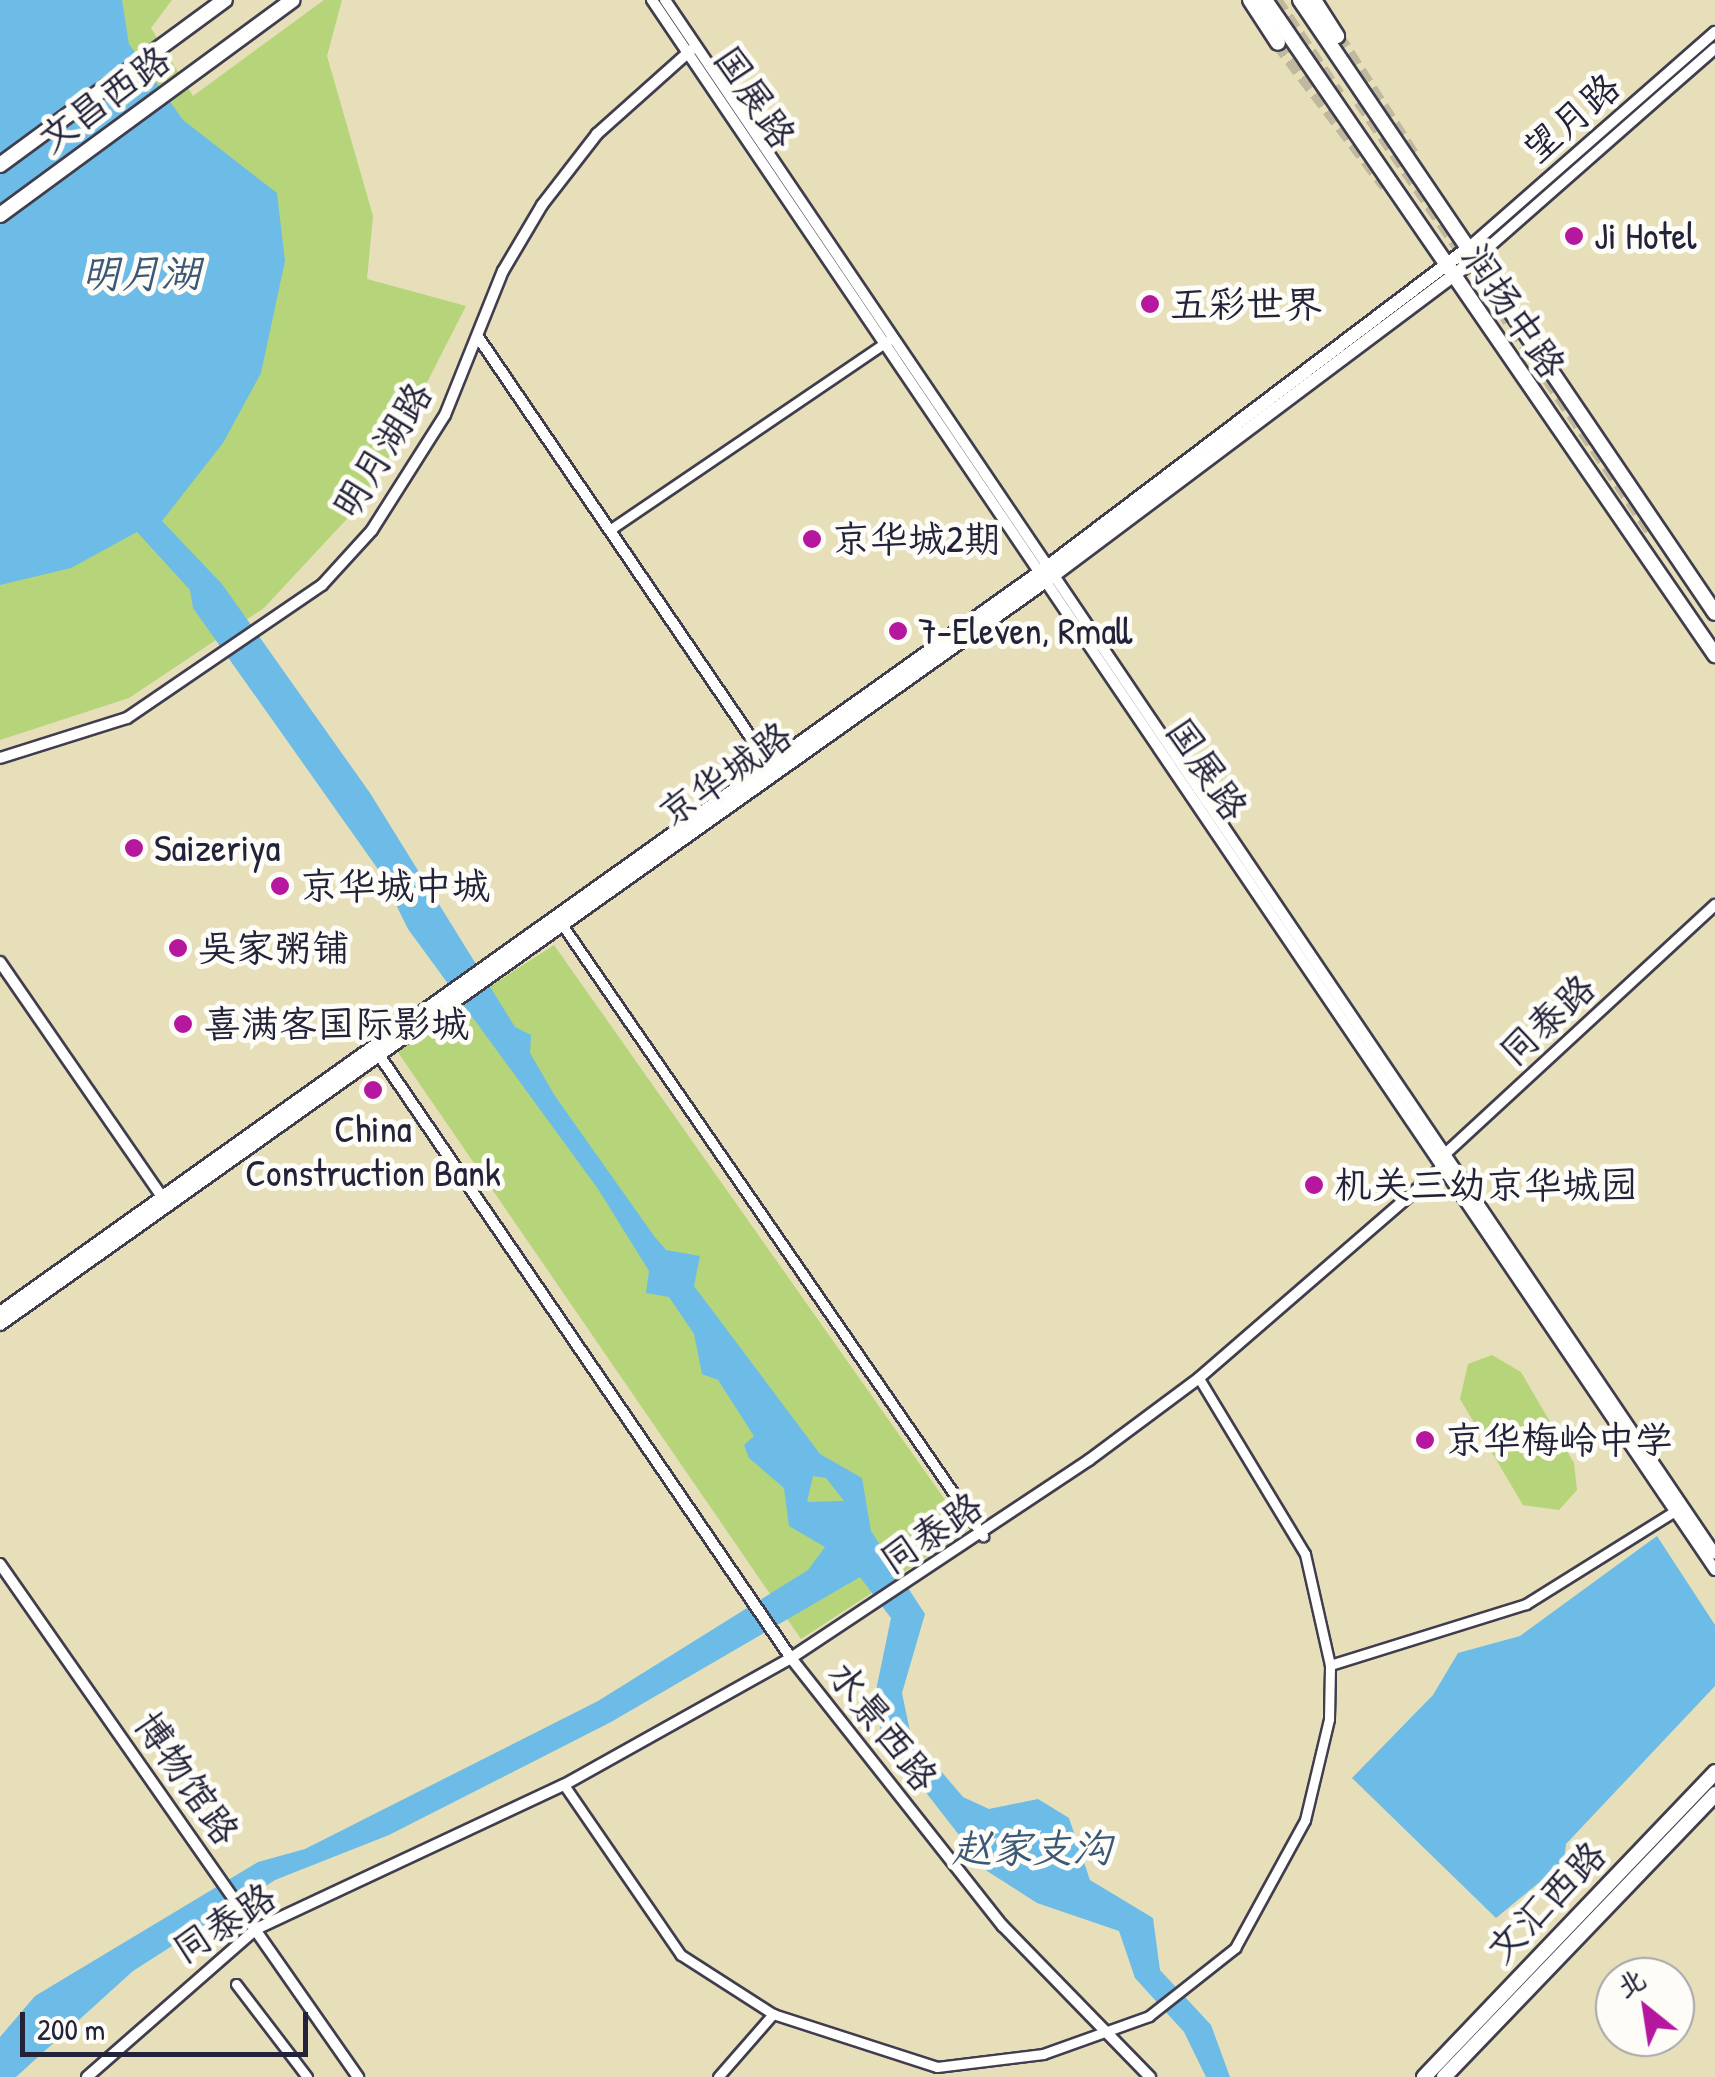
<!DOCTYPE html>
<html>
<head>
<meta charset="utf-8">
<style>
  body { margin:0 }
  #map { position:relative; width:1715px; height:2077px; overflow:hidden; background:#e7dfb9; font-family:"Patrick Hand","LXGW WenKai TC",sans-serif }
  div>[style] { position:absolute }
  .green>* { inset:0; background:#b6d47a }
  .water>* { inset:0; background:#6cbce7 }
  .trunk-tunnel>* { height:14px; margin-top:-7px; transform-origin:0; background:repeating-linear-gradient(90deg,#c0b9a0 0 14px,transparent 0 21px) }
  .roads { filter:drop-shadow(2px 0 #403e4e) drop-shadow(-2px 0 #403e4e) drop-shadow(0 2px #403e4e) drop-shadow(0 -2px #403e4e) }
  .minor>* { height:9px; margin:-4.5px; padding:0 4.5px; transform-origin:4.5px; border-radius:4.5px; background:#fff }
  .tertiary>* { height:10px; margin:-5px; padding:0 5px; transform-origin:5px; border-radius:5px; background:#fff }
  .secondary>* { height:12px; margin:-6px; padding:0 6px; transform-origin:6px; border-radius:6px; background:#fff }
  .primary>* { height:14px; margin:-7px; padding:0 7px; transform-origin:7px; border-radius:7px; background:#fff }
  .trunk>* { height:14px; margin:-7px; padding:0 7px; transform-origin:7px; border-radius:7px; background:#fff }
  .dots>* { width:28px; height:28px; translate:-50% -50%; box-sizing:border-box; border:5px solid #fdfcf7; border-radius:50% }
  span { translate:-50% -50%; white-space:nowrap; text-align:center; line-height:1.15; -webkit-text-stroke:10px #fdfcf7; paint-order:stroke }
  .street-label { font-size:38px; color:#22223b }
  .poi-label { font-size:38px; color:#22223b }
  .left { translate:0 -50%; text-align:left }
  .water-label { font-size:40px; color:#3c5877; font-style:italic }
  .north { position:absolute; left:1595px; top:1957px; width:100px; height:100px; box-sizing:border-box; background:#fdfcf7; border:2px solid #a5a5ac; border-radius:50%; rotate:330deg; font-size:28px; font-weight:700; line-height:40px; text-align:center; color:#22223b }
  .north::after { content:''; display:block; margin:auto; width:35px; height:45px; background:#b5179e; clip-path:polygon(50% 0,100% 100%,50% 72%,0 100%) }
  .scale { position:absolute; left:20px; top:2012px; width:288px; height:45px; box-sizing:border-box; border:5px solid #22223b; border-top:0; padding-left:12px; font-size:30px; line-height:35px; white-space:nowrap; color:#22223b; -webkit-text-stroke:8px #fdfcf7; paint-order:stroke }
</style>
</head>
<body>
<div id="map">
  <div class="green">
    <i style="clip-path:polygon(0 0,172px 0,151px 28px,193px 96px,324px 0,342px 0,327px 56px,373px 216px,367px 279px,466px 306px,370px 494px,264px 608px,129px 698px,0 740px)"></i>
    <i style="clip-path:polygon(554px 945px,967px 1531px,801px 1639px,395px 1048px)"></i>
    <i style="clip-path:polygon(1492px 1355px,1521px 1372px,1574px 1463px,1577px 1490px,1559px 1510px,1523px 1505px,1460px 1399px,1468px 1364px)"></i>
  </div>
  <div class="water">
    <i style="clip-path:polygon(evenodd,0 0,122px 0,129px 44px,183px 120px,277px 193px,285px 261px,261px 373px,223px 443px,162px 521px,222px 584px,370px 793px,515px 1027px,531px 1035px,530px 1053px,555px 1096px,654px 1236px,666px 1250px,700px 1256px,694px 1286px,820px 1454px,862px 1478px,871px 1531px,925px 1614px,902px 1693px,911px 1736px,963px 1797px,989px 1809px,1038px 1799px,1069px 1818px,1090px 1880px,1153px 1918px,1160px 1970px,1211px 2025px,1230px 2077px,1206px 2077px,1184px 2032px,1135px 1978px,1119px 1931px,1037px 1903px,987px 1871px,882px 1736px,874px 1700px,891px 1618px,860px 1577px,611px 1722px,389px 1835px,275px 1880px,133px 1971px,16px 2077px,0 2077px,0 2037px,35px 1996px,258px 1862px,305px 1849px,598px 1701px,808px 1570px,825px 1547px,789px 1526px,784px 1488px,749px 1458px,744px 1445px,754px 1436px,718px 1380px,702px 1374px,694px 1334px,669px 1297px,646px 1293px,649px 1271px,598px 1189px,408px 929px,380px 872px,193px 608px,190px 590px,137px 532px,71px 568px,0 585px,0 0,813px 1476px,826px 1478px,844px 1501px,807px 1502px,813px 1476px)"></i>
    <i style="clip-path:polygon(1657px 1536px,1715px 1625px,1715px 1686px,1566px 1844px,1564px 1862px,1496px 1918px,1352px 1778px,1433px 1695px,1458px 1653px,1520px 1636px)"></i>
  </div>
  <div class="trunk-tunnel">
    <i style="left:1275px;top:0;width:114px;rotate:56.4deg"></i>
    <i style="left:1337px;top:36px;width:146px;rotate:57.6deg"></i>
    <i style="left:1278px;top:43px;width:179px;rotate:52.9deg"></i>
    <i style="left:1360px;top:101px;width:518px;rotate:55.85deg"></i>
  </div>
  <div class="roads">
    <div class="minor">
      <i style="left:611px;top:529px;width:336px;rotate:-34.2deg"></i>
      <i style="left:563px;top:926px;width:741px;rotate:55.45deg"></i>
      <i style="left:1330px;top:1665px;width:205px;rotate:-17.3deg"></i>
      <i style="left:1526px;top:1604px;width:176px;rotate:-32deg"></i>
      <i style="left:564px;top:1785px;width:206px;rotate:55.5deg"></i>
      <i style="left:681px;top:1955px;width:109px;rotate:32.7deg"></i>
      <i style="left:773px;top:2014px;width:172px;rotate:17.9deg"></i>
      <i style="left:937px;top:2067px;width:107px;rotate:-7deg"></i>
      <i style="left:1043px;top:2054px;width:113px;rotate:-19.7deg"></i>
      <i style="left:1149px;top:2016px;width:110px;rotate:-38.3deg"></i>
      <i style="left:1235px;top:1948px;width:146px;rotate:-61.3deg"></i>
      <i style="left:1305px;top:1820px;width:104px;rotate:-76.6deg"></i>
      <i style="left:1329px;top:1719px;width:54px;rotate:-88.9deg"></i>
      <i style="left:1330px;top:1665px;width:114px;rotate:-102.7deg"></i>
      <i style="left:1305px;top:1554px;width:205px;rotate:-121.1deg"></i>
      <i style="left:236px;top:1984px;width:117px;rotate:52.6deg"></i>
      <i style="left:718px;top:2077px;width:84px;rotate:-48.9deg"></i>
    </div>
    <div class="tertiary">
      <i style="left:652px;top:0;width:1896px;rotate:55.9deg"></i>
      <i style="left:665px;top:0;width:1875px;rotate:55.95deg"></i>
      <i style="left:1467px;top:249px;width:330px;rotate:-41.2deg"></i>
      <i style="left:1474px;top:260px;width:321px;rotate:-41.3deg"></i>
      <i style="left:478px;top:337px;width:524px;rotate:55.73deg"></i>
      <i style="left:0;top:758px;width:133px;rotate:-17.5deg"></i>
      <i style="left:127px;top:718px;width:236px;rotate:-34.3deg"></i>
      <i style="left:322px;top:585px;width:74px;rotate:-47.7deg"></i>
      <i style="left:372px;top:530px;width:136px;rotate:-57.6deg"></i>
      <i style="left:445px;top:415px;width:155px;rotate:-68.1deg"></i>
      <i style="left:503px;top:271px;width:77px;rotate:-59.4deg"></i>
      <i style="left:542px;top:205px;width:90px;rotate:-52.2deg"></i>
      <i style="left:597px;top:134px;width:126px;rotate:-41.8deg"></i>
      <i style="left:0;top:962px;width:289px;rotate:55.4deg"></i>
      <i style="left:379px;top:1055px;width:730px;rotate:55.66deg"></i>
      <i style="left:791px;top:1658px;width:342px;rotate:51.7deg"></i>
      <i style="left:1003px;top:1926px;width:211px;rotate:45.8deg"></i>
      <i style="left:0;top:1564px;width:626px;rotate:55.09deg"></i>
      <i style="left:87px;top:2077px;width:225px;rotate:-41.2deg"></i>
      <i style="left:256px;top:1929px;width:340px;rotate:-25.1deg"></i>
      <i style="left:564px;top:1785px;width:260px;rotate:-29.2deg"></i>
      <i style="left:791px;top:1658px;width:358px;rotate:-33.6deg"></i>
      <i style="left:1089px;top:1460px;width:137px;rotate:-36.7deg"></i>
      <i style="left:1199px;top:1378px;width:319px;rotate:-40.9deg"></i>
      <i style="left:1440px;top:1169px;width:15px;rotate:-74deg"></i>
      <i style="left:1444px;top:1155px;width:369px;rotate:-42.7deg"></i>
    </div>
    <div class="secondary">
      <i style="left:0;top:1313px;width:1286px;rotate:-35.47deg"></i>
      <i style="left:1047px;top:567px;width:527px;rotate:-37.13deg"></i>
      <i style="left:0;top:1324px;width:1292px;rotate:-35.39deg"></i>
      <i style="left:1053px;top:576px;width:526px;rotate:-36.89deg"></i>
    </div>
    <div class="primary">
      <i style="left:1265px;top:0;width:795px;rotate:55.51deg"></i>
      <i style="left:1300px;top:0;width:740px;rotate:55.9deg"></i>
      <i style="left:0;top:165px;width:279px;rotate:-36.3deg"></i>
      <i style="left:0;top:215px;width:363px;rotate:-36.3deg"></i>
      <i style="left:1424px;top:2077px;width:422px;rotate:-46.3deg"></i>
      <i style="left:1444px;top:2077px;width:392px;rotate:-46.2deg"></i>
    </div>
    <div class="trunk">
      <i style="left:1250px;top:0;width:51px;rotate:56.9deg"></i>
      <i style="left:1314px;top:0;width:43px;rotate:57.4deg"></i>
    </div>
  </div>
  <div class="dots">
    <i style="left:1574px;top:236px;background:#b5179e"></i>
    <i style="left:1150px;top:304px;background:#b5179e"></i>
    <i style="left:812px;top:539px;background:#b5179e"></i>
    <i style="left:898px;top:631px;background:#b5179e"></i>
    <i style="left:134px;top:848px;background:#b5179e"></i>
    <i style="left:280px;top:886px;background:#b5179e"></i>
    <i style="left:178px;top:948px;background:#b5179e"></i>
    <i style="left:183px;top:1024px;background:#b5179e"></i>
    <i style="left:373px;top:1090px;background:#b5179e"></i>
    <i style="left:1314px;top:1185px;background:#b5179e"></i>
    <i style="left:1425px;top:1440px;background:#b5179e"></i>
  </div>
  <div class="street-label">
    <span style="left:755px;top:97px;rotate:56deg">国展路</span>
    <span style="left:104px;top:99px;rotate:-36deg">文昌西路</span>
    <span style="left:1571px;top:118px;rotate:-41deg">望月路</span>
    <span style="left:1514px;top:311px;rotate:56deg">润扬中路</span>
    <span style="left:382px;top:450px;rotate:-58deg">明月湖路</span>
    <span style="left:1207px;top:769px;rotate:56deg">国展路</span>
    <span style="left:725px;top:774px;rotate:-35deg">京华城路</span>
    <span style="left:1547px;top:1020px;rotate:-43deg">同泰路</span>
    <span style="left:931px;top:1533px;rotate:-34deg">同泰路</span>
    <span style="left:883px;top:1726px;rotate:52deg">水景西路</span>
    <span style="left:187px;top:1778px;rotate:55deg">博物馆路</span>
    <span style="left:1546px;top:1902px;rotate:-46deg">文汇西路</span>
    <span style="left:224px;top:1923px;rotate:-33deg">同泰路</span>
  </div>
  <div class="poi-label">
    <span class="left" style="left:1594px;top:236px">Ji Hotel</span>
    <span class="left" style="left:1170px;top:304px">五彩世界</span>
    <span class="left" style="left:832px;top:539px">京华城2期</span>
    <span class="left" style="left:918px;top:631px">7-Eleven, Rmall</span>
    <span class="left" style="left:154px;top:848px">Saizeriya</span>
    <span class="left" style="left:300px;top:886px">京华城中城</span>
    <span class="left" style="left:198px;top:948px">吴家粥铺</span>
    <span class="left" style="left:203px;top:1024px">喜满客国际影城</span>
    <span style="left:373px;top:1151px">China<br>Construction Bank</span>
    <span class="left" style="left:1334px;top:1185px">机关三幼京华城园</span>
    <span class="left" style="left:1445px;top:1440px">京华梅岭中学</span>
  </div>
  <div class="water-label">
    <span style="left:141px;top:272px">明月湖</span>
    <span style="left:1032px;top:1847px">赵家支沟</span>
  </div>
  <div class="north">北</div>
  <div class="scale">200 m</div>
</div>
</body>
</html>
